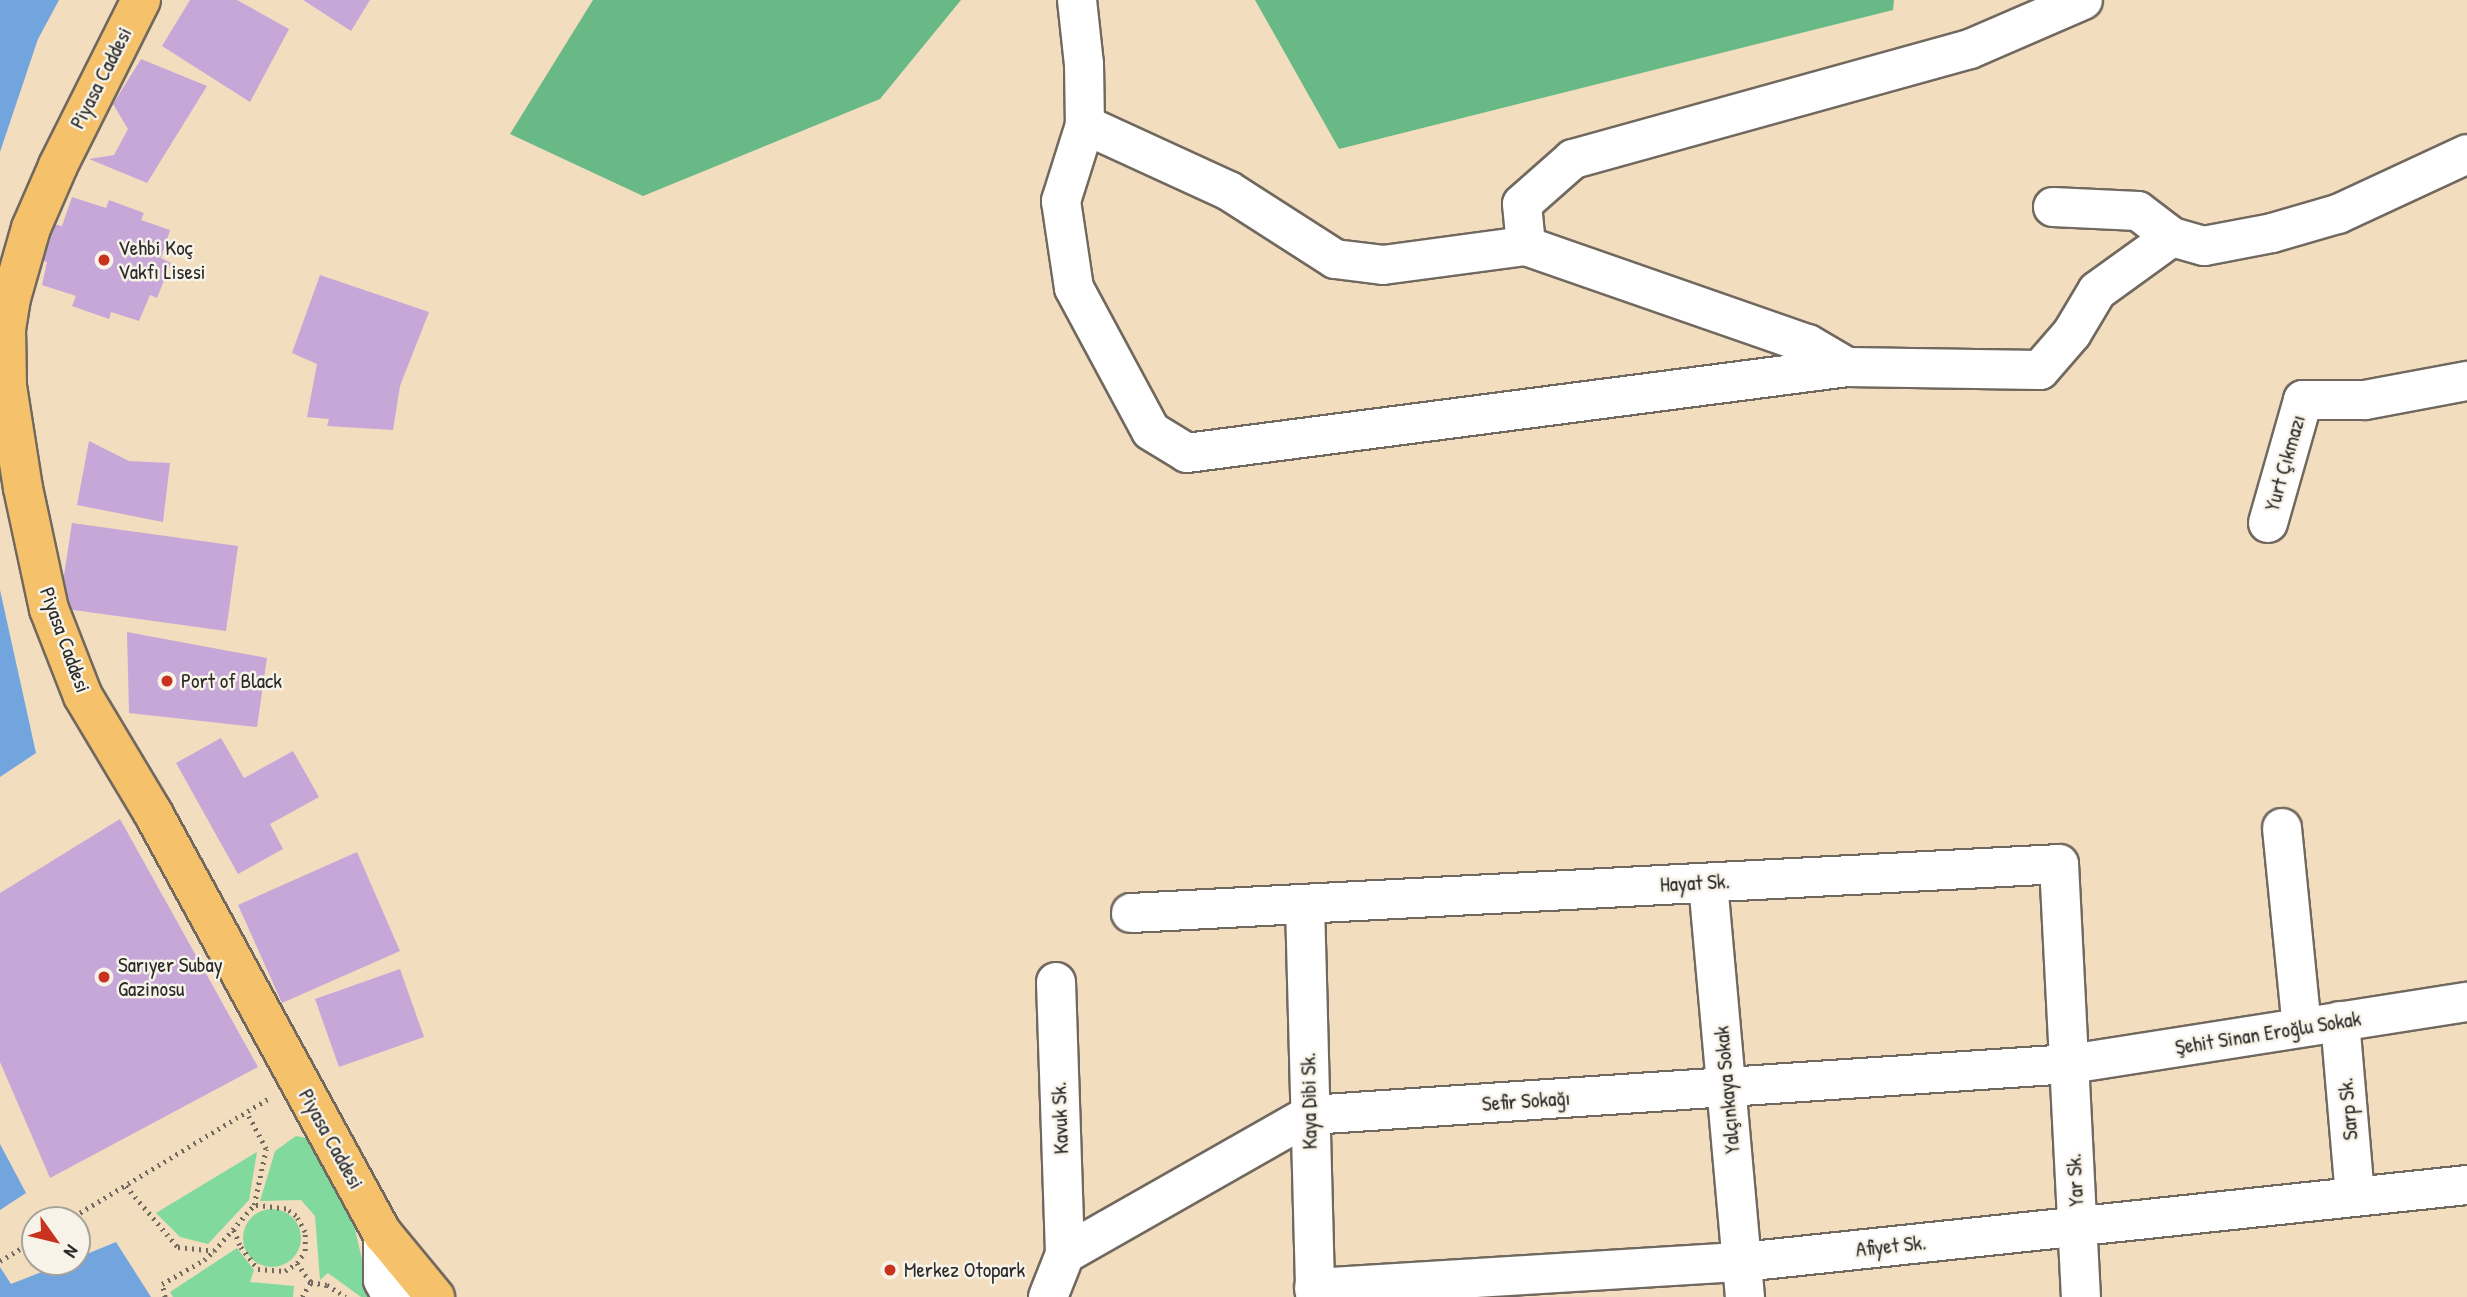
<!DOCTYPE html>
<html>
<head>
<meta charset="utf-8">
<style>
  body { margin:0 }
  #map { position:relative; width:2467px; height:1297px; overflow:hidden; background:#f3ddbf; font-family:"Patrick Hand",sans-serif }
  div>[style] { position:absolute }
  .green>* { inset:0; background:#81d99e }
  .round { border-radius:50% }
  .forest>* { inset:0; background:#68b985 }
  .water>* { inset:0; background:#72a5de }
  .building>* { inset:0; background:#c7a7d7 }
  .path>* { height:4.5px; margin-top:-2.25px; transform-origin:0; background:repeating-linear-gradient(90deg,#71695f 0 2px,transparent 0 7px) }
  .roads { filter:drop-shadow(2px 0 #71695f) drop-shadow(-2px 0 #71695f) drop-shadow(0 2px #71695f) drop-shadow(0 -2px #71695f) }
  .minor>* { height:38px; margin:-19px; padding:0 19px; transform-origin:19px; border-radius:19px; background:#fff }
  .major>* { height:38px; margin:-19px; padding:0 19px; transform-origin:19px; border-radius:19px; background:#f5c16b }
  .dots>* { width:19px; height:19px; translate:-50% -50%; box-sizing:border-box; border:4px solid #f7f3e8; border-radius:50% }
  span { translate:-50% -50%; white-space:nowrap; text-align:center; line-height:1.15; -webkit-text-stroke:5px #f7f3e8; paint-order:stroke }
  .street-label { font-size:21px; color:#2b2b2b }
  .poi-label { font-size:21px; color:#2b2b2b }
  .left { translate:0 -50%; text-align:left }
  .north { position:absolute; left:21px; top:1206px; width:70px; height:70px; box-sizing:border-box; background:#f7f3e8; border:2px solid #a5a39c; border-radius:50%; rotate:124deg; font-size:19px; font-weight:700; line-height:28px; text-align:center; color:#2b2b2b }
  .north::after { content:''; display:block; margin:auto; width:24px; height:32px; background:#c8321e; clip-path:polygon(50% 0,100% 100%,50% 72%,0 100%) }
</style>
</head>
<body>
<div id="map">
  <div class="green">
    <i style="clip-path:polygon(296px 1136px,322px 1141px,350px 1209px,371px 1297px,361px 1297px,328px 1273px,320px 1280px,315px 1216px,301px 1200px,260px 1201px,275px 1151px)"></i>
    <i style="clip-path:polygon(257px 1152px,249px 1200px,208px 1244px,180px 1237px,156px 1213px)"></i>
    <i class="round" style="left:243px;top:1209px;width:58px;height:58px"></i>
    <i style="clip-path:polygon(237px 1248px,254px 1270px,250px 1282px,294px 1286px,293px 1297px,173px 1297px,170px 1292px)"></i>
  </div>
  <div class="forest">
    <i style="clip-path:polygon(593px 0,961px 0,880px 99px,643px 196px,510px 134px)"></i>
    <i style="clip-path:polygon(1255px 0,1894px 0,1893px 10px,1339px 149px)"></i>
  </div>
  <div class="water">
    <i style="clip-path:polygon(0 0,59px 0,38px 39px,0 152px)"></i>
    <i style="clip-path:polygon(0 590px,36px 753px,0 777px)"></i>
    <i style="clip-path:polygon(0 1144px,26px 1193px,0 1210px)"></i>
    <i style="clip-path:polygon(116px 1242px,151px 1297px,0 1297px,0 1267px,11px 1284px,67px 1262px,77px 1262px,77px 1258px)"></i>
  </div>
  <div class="building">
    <i style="clip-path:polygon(190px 0,237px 0,289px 29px,250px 102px,162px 46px)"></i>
    <i style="clip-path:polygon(303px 0,370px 0,351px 31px)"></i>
    <i style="clip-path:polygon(141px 59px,207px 86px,147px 183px,89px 159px,114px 155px,128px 129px,113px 104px)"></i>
    <i style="clip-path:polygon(72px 197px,106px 208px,109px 200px,144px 213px,141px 220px,170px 230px,161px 258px,171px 263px,157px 298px,150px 295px,139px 321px,111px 312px,109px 319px,72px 306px,76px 296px,42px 285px,47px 262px,38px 259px,49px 223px,62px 226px)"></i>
    <i style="clip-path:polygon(320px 275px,429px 312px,400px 386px,393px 430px,327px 426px,329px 419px,307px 417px,317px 364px,292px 353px)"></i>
    <i style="clip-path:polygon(89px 441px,129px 461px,170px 463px,163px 522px,77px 505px)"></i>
    <i style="clip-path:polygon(72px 523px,238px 546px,226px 631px,59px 608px)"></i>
    <i style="clip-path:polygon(127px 632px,267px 658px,257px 727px,129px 713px)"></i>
    <i style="clip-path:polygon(221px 738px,244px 778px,293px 751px,319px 797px,270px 824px,283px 849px,238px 874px,176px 763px)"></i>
    <i style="clip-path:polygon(120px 819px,258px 1067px,50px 1178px,0 1062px,0 893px)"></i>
    <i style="clip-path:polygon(357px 852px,400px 951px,282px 1003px,238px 905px)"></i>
    <i style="clip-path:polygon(400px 969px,424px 1037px,339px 1067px,315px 999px)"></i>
  </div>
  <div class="path">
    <i style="left:126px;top:1186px;width:80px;rotate:49.6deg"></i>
    <i style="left:178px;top:1247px;width:36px;rotate:6deg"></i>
    <i style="left:214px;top:1251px;width:61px;rotate:-49deg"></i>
    <i style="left:254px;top:1205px;width:57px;rotate:-77.9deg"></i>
    <i style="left:266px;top:1149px;width:40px;rotate:-118deg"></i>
    <i style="left:68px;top:1220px;width:234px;rotate:-31.2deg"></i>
    <i style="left:234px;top:1230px;width:18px;rotate:68deg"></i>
    <i style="left:241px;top:1247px;width:28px;rotate:52deg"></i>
    <i style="left:258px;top:1269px;width:27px;rotate:4deg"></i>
    <i style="left:285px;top:1271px;width:14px;rotate:-34deg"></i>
    <i style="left:297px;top:1263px;width:14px;rotate:-56deg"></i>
    <i style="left:305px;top:1251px;width:19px;rotate:-90deg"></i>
    <i style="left:305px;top:1232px;width:18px;rotate:-119deg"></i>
    <i style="left:296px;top:1216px;width:12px;rotate:-145deg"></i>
    <i style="left:286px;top:1209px;width:32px;rotate:-173deg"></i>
    <i style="left:0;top:1261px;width:41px;rotate:-31deg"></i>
    <i style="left:297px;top:1263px;width:24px;rotate:54deg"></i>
    <i style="left:311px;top:1282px;width:16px;rotate:11deg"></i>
    <i style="left:327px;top:1285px;width:22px;rotate:32deg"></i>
    <i style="left:165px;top:1297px;width:13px;rotate:-103deg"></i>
    <i style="left:162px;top:1284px;width:48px;rotate:-29.7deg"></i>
    <i style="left:204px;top:1260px;width:13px;rotate:-42deg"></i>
    <i style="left:302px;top:1297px;width:17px;rotate:-59deg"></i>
  </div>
  <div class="roads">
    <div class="minor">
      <i style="left:1077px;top:0;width:64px;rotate:83.8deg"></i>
      <i style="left:1084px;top:64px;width:61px;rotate:89.1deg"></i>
      <i style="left:1085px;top:125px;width:80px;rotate:107.5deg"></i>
      <i style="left:1061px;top:201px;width:88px;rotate:81.5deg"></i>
      <i style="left:1074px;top:288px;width:162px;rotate:61.7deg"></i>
      <i style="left:1151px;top:431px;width:42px;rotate:31.4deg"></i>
      <i style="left:1187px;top:453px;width:666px;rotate:-7.42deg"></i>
      <i style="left:1847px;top:367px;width:193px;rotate:0.9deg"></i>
      <i style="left:2040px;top:370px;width:49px;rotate:-49.1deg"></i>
      <i style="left:2072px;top:333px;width:49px;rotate:-59.2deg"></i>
      <i style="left:2097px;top:291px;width:92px;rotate:-35.8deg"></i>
      <i style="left:1085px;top:125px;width:158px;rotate:24.6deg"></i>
      <i style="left:1229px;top:191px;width:126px;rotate:32.7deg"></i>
      <i style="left:1335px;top:259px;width:48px;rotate:7.1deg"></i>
      <i style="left:1383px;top:265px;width:144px;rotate:-7.6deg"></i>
      <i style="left:1526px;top:246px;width:299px;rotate:19.2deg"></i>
      <i style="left:1808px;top:344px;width:45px;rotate:30.5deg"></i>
      <i style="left:2053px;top:207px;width:85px;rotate:2.7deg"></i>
      <i style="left:2138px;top:211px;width:43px;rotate:37.4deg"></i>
      <i style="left:2172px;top:237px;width:33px;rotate:16deg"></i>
      <i style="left:2204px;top:246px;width:69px;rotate:-10.8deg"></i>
      <i style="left:2272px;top:233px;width:69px;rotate:-16.1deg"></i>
      <i style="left:2338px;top:214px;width:142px;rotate:-24.9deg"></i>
      <i style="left:1526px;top:246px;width:42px;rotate:-95.4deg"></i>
      <i style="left:1522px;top:204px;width:68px;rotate:-41.4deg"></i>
      <i style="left:1573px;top:159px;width:412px;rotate:-15.5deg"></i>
      <i style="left:1970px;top:49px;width:123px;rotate:-23.4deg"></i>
      <i style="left:2268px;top:523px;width:128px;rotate:-74.1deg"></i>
      <i style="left:2303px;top:400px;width:62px"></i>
      <i style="left:2365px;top:400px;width:104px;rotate:-10.6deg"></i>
      <i style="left:2282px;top:828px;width:200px;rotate:84.3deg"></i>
      <i style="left:1708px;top:883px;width:416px;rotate:84.9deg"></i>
      <i style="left:1305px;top:904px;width:393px;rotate:88.5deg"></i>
      <i style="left:1131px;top:913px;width:929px;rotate:-3.02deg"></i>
      <i style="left:2059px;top:864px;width:434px;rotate:87.1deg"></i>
      <i style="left:1056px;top:982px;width:272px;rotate:88.1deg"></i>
      <i style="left:2340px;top:1021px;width:176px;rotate:85.1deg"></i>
      <i style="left:383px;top:1234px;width:46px;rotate:90deg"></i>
      <i style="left:383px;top:1280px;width:19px;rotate:62deg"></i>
      <i style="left:1314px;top:1288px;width:430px;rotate:-3.5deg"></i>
      <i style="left:1743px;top:1262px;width:728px;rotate:-6.07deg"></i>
      <i style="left:1048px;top:1297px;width:46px;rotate:-68.4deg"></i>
      <i style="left:1065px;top:1254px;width:282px;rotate:-29.6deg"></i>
      <i style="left:1310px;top:1115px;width:762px;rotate:-3.84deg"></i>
      <i style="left:2070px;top:1064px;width:402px;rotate:-8.9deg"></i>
    </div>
    <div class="major">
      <i style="left:141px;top:0;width:186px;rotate:116.6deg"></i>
      <i style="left:58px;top:166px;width:68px;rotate:113.5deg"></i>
      <i style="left:31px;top:228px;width:73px;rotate:105.9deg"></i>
      <i style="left:11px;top:298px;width:30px;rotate:99deg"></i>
      <i style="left:6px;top:328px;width:58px;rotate:89deg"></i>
      <i style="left:7px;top:386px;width:103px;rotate:81.1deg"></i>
      <i style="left:23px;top:488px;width:124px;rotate:77.9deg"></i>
      <i style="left:49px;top:609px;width:93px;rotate:68.7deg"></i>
      <i style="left:83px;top:696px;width:136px;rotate:59.1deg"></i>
      <i style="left:153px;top:813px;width:480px;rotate:61.4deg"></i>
      <i style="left:383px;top:1234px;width:82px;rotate:50.5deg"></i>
    </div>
  </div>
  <div class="dots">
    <i style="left:104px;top:260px;background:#c8321e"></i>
    <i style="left:167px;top:681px;background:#c8321e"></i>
    <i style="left:104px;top:977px;background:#c8321e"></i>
    <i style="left:890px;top:1270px;background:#c8321e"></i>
  </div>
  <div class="street-label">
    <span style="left:101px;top:78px;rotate:-63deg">Piyasa Caddesi</span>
    <span style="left:2285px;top:463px;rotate:-74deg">Yurt Çıkmazı</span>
    <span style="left:65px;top:640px;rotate:70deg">Piyasa Caddesi</span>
    <span style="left:1695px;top:883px;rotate:-3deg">Hayat Sk.</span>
    <span style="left:2268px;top:1033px;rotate:-9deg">Şehit Sinan Eroğlu Sokak</span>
    <span style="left:1727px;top:1090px;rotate:-95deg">Yalçınkaya Sokak</span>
    <span style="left:1309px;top:1101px;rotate:-91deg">Kaya Dibi Sk.</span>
    <span style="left:1526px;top:1101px;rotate:-4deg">Sefir Sokağı</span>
    <span style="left:2348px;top:1109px;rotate:-95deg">Sarp Sk.</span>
    <span style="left:1060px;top:1118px;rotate:-92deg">Kavuk Sk.</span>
    <span style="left:331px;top:1139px;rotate:61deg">Piyasa Caddesi</span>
    <span style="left:2075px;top:1180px;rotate:-93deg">Yar Sk.</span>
    <span style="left:1891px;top:1246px;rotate:-6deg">Afiyet Sk.</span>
  </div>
  <div class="poi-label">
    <span class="left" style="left:118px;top:260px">Vehbi Koç<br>Vakfı Lisesi</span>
    <span class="left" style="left:181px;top:681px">Port of Black</span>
    <span class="left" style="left:118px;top:977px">Sarıyer Subay<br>Gazinosu</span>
    <span class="left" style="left:904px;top:1270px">Merkez Otopark</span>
  </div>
  <div class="north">N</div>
</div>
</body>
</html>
